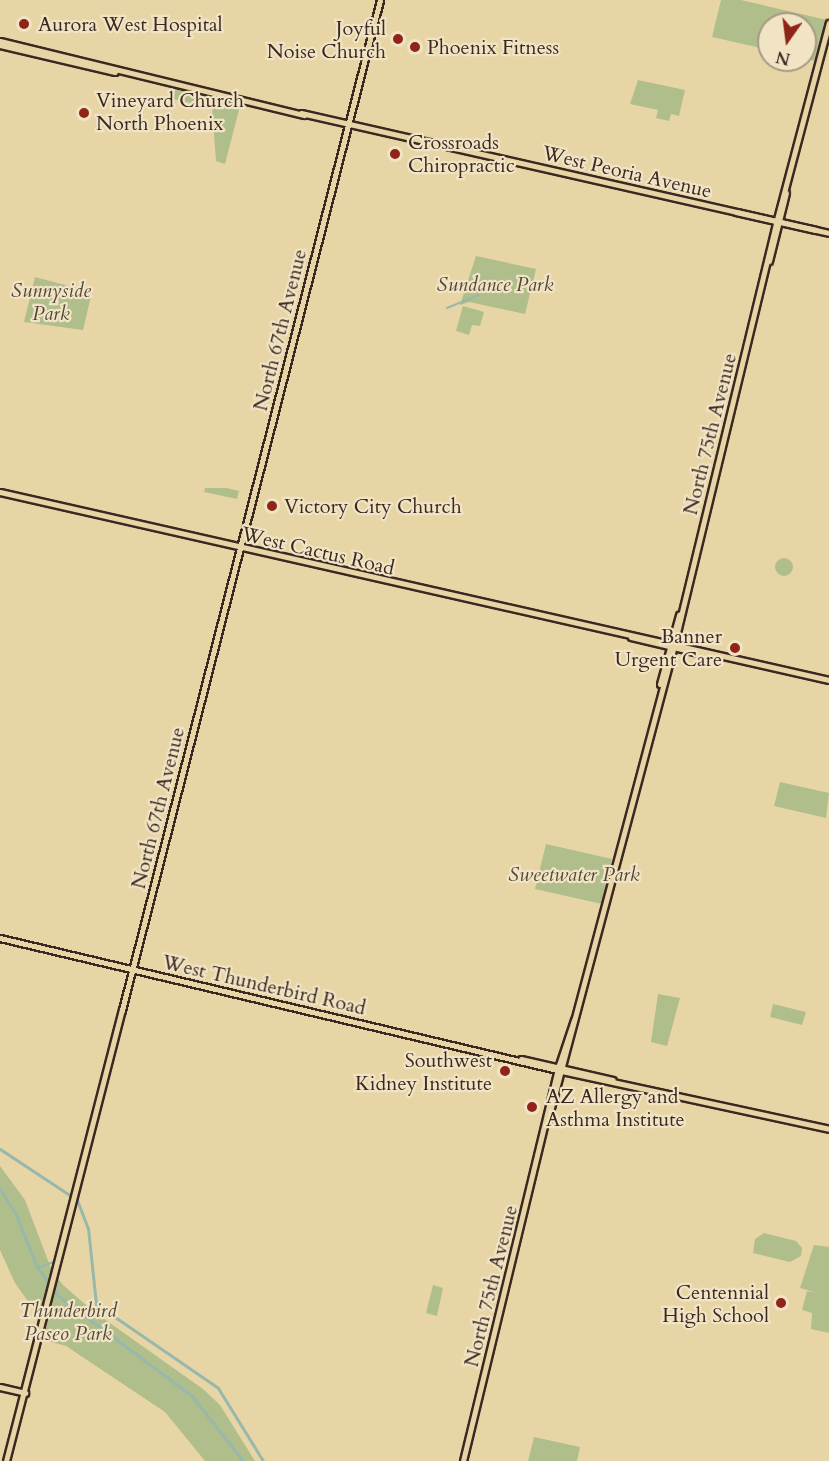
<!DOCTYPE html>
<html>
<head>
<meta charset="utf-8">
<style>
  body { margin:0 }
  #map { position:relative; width:829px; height:1461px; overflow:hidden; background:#e8d5a6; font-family:Cardo,serif }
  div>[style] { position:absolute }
  .green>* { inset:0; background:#b0be8c }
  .round { border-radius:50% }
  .stream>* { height:1.5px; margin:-0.75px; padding:0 0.75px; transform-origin:0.75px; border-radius:0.75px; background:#97b8aa }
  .canal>* { height:3px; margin:-1.5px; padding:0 1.5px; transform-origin:1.5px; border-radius:1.5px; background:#97b8aa }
  .roads { filter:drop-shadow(2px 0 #3b2821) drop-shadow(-2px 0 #3b2821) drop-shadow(0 2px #3b2821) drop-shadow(0 -2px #3b2821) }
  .major>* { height:5px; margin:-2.5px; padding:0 2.5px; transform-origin:2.5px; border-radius:2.5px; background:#e8d5a6 }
  .dots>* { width:16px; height:16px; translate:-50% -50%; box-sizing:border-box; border:3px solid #f0e4c5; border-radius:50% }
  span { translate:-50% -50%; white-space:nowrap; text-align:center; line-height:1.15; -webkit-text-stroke:4.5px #f0e4c5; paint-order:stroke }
  .poi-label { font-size:20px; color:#3b2821 }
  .left { translate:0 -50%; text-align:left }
  .right { translate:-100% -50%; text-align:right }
  .street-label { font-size:20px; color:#3b2821 }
  .park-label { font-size:20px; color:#524636; font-style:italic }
  .north { position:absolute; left:757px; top:12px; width:60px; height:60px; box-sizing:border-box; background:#f0e4c5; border:2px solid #a89983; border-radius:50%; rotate:194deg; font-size:16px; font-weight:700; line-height:24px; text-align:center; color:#3b2821 }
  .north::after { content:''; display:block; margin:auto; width:21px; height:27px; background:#8f2418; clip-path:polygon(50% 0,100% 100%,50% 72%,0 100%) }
</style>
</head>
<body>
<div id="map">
  <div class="green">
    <i style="clip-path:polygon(721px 0,741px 0,827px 20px,816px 61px,805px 59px,805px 24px,769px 24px,769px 50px,712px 37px)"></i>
    <i style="clip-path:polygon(638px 80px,685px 90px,679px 116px,671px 114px,669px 121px,656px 118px,658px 110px,630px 104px)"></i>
    <i style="clip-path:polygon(176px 87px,241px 102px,225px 164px,216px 161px,212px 108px,173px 99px)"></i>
    <i style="clip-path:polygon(476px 256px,536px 269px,525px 314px,469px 302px,460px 305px)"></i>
    <i style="clip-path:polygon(35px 277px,92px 292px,83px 330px,24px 322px)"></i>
    <i style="clip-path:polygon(463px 306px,484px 312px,480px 326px,472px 325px,469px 335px,456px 331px)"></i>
    <i style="clip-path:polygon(205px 488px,227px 488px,239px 491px,237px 499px,204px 492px)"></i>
    <i class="round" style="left:775px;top:558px;width:18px;height:18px"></i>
    <i style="clip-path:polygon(780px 782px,829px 793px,826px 818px,774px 806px)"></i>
    <i style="clip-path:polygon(546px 844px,612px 859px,602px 904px,535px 889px)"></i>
    <i style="clip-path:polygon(658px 994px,680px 998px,667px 1046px,651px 1042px)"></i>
    <i style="clip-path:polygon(773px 1004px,806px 1012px,802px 1025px,770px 1017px)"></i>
    <i style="clip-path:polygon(0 1166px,25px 1200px,52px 1271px,63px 1285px,93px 1311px,203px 1389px,220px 1405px,255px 1461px,205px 1461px,165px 1412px,66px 1346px,40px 1339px,44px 1324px,15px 1283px,0 1250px)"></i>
    <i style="clip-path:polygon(764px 1233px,796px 1241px,802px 1248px,801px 1256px,790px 1262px,753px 1253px,755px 1239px)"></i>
    <i style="clip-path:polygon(814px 1245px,829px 1247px,829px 1333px,811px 1329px,812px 1313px,802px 1310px,807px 1291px,817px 1293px,800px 1288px)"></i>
    <i style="clip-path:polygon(433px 1285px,443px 1288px,437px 1316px,426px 1313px)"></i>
    <i style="clip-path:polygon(534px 1437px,580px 1447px,577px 1461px,528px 1461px)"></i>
  </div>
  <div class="stream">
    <i style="left:447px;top:308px;width:35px;rotate:-22deg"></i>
    <i style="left:38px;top:1268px;width:19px;rotate:-21deg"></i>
  </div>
  <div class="canal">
    <i style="left:0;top:1149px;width:92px;rotate:33.5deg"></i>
    <i style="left:77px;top:1200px;width:30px;rotate:69deg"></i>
    <i style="left:88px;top:1228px;width:76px;rotate:84deg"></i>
    <i style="left:96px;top:1304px;width:148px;rotate:34.5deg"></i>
    <i style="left:218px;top:1388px;width:86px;rotate:58.3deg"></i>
    <i style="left:0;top:1189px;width:31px;rotate:58deg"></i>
    <i style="left:16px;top:1215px;width:56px;rotate:68deg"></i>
    <i style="left:37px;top:1267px;width:34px;rotate:54deg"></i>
    <i style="left:57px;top:1295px;width:169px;rotate:36.8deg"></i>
    <i style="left:192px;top:1396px;width:83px;rotate:51.9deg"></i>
  </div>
  <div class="roads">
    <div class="major">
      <i style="left:0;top:41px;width:313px;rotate:13.7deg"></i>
      <i style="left:0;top:45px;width:118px;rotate:13.2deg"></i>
      <i style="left:301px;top:113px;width:528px;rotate:12.8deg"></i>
      <i style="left:736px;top:212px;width:95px;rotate:12.7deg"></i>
      <i style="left:769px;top:261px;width:70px;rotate:-76deg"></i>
      <i style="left:0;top:492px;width:850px;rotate:12.78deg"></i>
      <i style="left:631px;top:637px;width:78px;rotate:13.3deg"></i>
      <i style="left:660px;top:684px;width:72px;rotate:-74.6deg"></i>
      <i style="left:0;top:938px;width:572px;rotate:13.33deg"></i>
      <i style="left:557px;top:1070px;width:278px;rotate:12.2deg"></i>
      <i style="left:122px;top:1010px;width:1042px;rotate:-75.67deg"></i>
      <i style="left:521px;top:1059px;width:94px;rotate:12.9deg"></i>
      <i style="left:548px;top:1119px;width:490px;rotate:-75.1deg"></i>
      <i style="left:674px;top:645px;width:434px;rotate:-76.4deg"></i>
      <i style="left:776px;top:223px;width:207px;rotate:-75.2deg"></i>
      <i style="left:0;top:1387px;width:26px;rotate:13deg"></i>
      <i style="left:6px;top:1461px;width:467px;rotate:-75.6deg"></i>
      <i style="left:463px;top:1461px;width:407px;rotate:-76.4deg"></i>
      <i style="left:559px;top:1065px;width:47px;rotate:-71.6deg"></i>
    </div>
  </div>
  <div class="dots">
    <i style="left:24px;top:24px;background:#8f2418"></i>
    <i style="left:398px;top:39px;background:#8f2418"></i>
    <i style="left:415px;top:47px;background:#8f2418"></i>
    <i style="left:84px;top:113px;background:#8f2418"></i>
    <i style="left:395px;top:154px;background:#8f2418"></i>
    <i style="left:272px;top:506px;background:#8f2418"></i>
    <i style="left:735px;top:648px;background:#8f2418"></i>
    <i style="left:505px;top:1071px;background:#8f2418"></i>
    <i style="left:532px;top:1107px;background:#8f2418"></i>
    <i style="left:781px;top:1303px;background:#8f2418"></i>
  </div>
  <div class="poi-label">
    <span class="left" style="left:38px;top:24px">Aurora West Hospital</span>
    <span class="right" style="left:386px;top:40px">Joyful<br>Noise Church</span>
    <span class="left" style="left:427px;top:47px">Phoenix Fitness</span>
    <span class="left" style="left:96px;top:112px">Vineyard Church<br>North Phoenix</span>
    <span class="left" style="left:408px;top:154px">Crossroads<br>Chiropractic</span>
    <span class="left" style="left:284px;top:506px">Victory City Church</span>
    <span class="right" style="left:722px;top:648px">Banner<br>Urgent Care</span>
    <span class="right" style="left:492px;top:1072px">Southwest<br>Kidney Institute</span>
    <span class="left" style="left:546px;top:1108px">AZ Allergy and<br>Asthma Institute</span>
    <span class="right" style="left:769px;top:1304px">Centennial<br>High School</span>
  </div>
  <div class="street-label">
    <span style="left:627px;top:172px;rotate:13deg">West Peoria Avenue</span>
    <span style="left:280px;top:330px;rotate:-76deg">North 67th Avenue</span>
    <span style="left:710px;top:434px;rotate:-76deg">North 75th Avenue</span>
    <span style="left:318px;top:551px;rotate:13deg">West Cactus Road</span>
    <span style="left:158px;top:808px;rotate:-76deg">North 67th Avenue</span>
    <span style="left:264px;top:985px;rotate:13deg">West Thunderbird Road</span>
    <span style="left:491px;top:1286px;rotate:-76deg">North 75th Avenue</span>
  </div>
  <div class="park-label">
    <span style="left:495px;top:284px">Sundance Park</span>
    <span style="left:51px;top:302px">Sunnyside<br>Park</span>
    <span style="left:574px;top:874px">Sweetwater Park</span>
    <span style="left:68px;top:1322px">Thunderbird<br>Paseo Park</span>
  </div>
  <div class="north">N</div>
</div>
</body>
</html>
